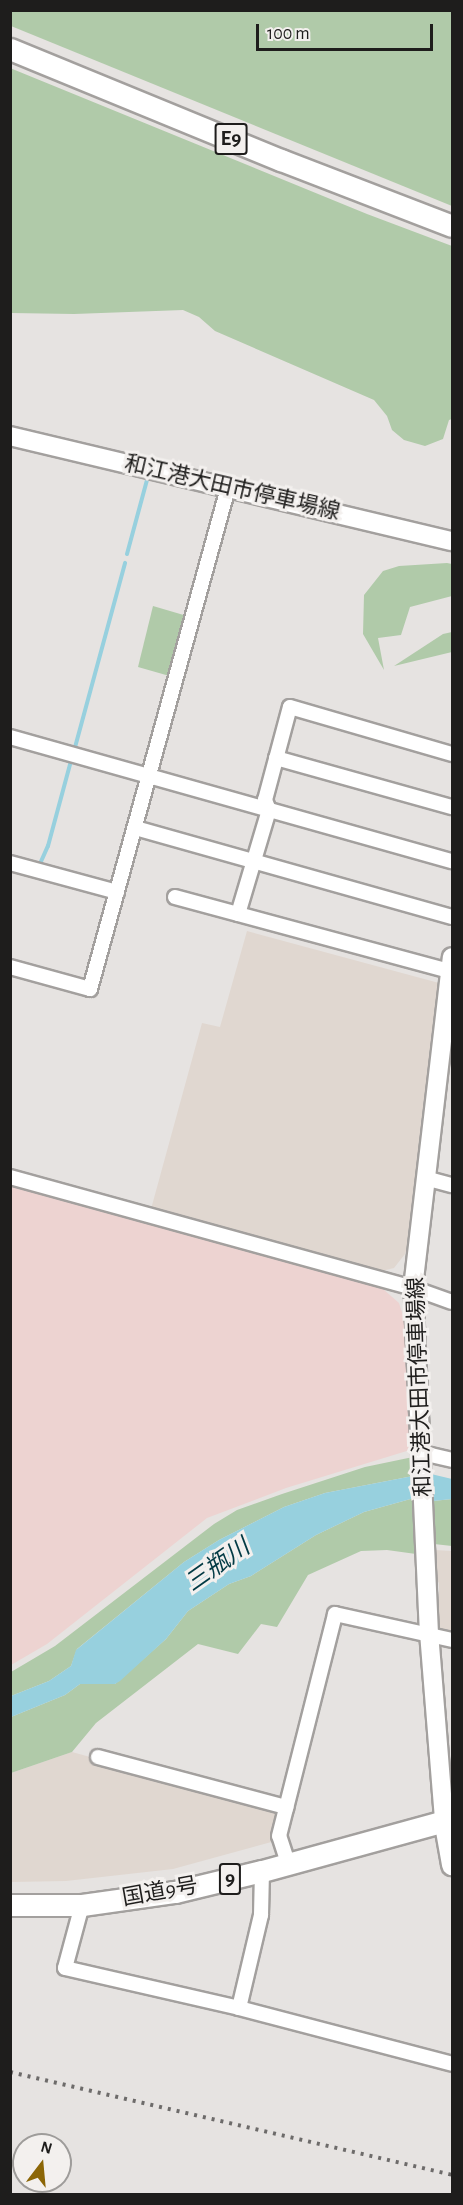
<!DOCTYPE html>
<html>
<head>
<meta charset="utf-8">
<style>
  body { margin:0 }
  #map { position:relative; width:463px; height:2205px; overflow:hidden; background:#e6e3e1; font-family:"Alegreya Sans","Noto Sans JP",sans-serif }
  div>[style] { position:absolute }
  .built>* { inset:0; background:#e0d7d0 }
  .industrial>* { inset:0; background:#edd3d1 }
  .green>* { inset:0; background:#b0caa9 }
  .water>* { inset:0; background:#97d0de }
  .stream>* { height:4px; margin:-2px; padding:0 2px; transform-origin:2px; border-radius:2px; background:#97d0de }
  .roads { filter:drop-shadow(2px 0 #a3a09e) drop-shadow(-2px 0 #a3a09e) drop-shadow(0 2px #a3a09e) drop-shadow(0 -2px #a3a09e) }
  .minor>* { height:14px; margin:-7px; padding:0 7px; transform-origin:7px; border-radius:7px; background:#fff }
  .major>* { height:18px; margin:-9px; padding:0 9px; transform-origin:9px; border-radius:9px; background:#fff }
  .highway>* { height:21px; margin:-10.5px; padding:0 10.5px; transform-origin:10.5px; border-radius:10.5px; background:#fff }
  .rail>* { height:4px; margin-top:-2px; transform-origin:0; background:repeating-linear-gradient(90deg,#6d6b6a 0 3px,transparent 0 9px) }
  span { translate:-50% -50%; white-space:nowrap; text-align:center; line-height:1.15; -webkit-text-stroke:6px #f3f0ee; paint-order:stroke }
  .shield-label span { padding:2px 4px; background:#f3f0ee; border:2px solid; border-radius:4px; -webkit-text-stroke-width:0 }
  .shield-label { font-size:21px; color:#1e1d1c; font-weight:700 }
  .street-label { font-size:22px; color:#1e1d1c }
  .water-label { font-size:24px; color:#023a44; font-style:italic }
  .frame { position:absolute; inset:0; border:12px solid #1e1d1c; pointer-events:none }
  .north { position:absolute; left:12px; top:2133px; width:60px; height:60px; box-sizing:border-box; background:#f3f0ee; border:2px solid #9e9c9a; border-radius:50%; rotate:16deg; font-size:16px; font-weight:700; line-height:24px; text-align:center; color:#1e1d1c }
  .north::after { content:''; display:block; margin:auto; width:21px; height:27px; background:#8c6607; clip-path:polygon(50% 0,100% 100%,50% 72%,0 100%) }
  .scale { position:absolute; left:256px; top:24px; width:177px; height:27px; box-sizing:border-box; border:3px solid #1e1d1c; border-top:0; padding-left:8px; font-size:18px; line-height:21px; white-space:nowrap; color:#1e1d1c; -webkit-text-stroke:4px #f3f0ee; paint-order:stroke }
</style>
</head>
<body>
<div id="map">
  <div class="built">
    <i style="clip-path:polygon(247px 931px,439px 983px,408px 1245px,405px 1254px,394px 1268px,378px 1272px,194px 1221px,174px 1213px,151px 1209px,202px 1023px,220px 1027px)"></i>
    <i style="clip-path:polygon(434px 1550px,452px 1551px,452px 1635px,439px 1627px,439px 1583px,435px 1578px)"></i>
    <i style="clip-path:polygon(72px 1752px,268px 1806px,280px 1817px,275px 1841px,173px 1869px,66px 1881px,11px 1882px,11px 1773px)"></i>
  </div>
  <div class="industrial">
    <i style="clip-path:polygon(10px 1182px,383px 1289px,399px 1303px,406px 1325px,410px 1450px,286px 1488px,207px 1518px,47px 1644px,11px 1665px)"></i>
  </div>
  <div class="green">
    <i style="clip-path:polygon(10px 11px,452px 11px,452px 206px,11px 26px)"></i>
    <i style="clip-path:polygon(10px 68px,367px 214px,452px 246px,452px 419px,449px 420px,443px 439px,425px 446px,404px 440px,392px 430px,387px 416px,374px 400px,215px 331px,199px 317px,183px 310px,74px 314px,11px 313px)"></i>
    <i style="clip-path:polygon(447px 563px,452px 564px,452px 596px,410px 607px,401px 635px,378px 638px,384px 670px,363px 634px,364px 595px,383px 571px,399px 566px)"></i>
    <i style="clip-path:polygon(153px 606px,187px 616px,173px 677px,138px 667px)"></i>
    <i style="clip-path:polygon(452px 632px,452px 652px,394px 666px,443px 634px)"></i>
    <i style="clip-path:polygon(413px 1457px,413px 1476px,325px 1493px,284px 1507px,219px 1540px,184px 1562px,77px 1649px,71px 1666px,49px 1681px,11px 1696px,11px 1672px,55px 1646px,214px 1524px,237px 1510px,282px 1494px,365px 1467px)"></i>
    <i style="clip-path:polygon(414px 1498px,416px 1554px,387px 1550px,361px 1551px,308px 1575px,277px 1627px,261px 1624px,238px 1654px,198px 1644px,96px 1723px,72px 1752px,11px 1773px,11px 1717px,65px 1695px,80px 1684px,115px 1684px,166px 1639px,188px 1611px,229px 1584px,251px 1576px,316px 1535px,364px 1512px)"></i>
    <i style="clip-path:polygon(452px 1499px,452px 1546px,434px 1544px,433px 1501px)"></i>
  </div>
  <div class="water">
    <i style="clip-path:polygon(431px 1474px,452px 1479px,452px 1499px,433px 1501px)"></i>
    <i style="clip-path:polygon(413px 1476px,414px 1498px,364px 1512px,316px 1535px,251px 1576px,229px 1584px,188px 1611px,166px 1639px,120px 1681px,115px 1684px,80px 1684px,65px 1695px,11px 1717px,11px 1696px,49px 1681px,71px 1666px,76px 1650px,184px 1562px,219px 1540px,284px 1507px,325px 1493px)"></i>
  </div>
  <div class="stream">
    <i style="left:127px;top:554px;width:77px;rotate:-74.9deg"></i>
    <i style="left:74px;top:751px;width:195px;rotate:-74.8deg"></i>
    <i style="left:39px;top:866px;width:22px;rotate:-66deg"></i>
    <i style="left:48px;top:846px;width:92px;rotate:-74.9deg"></i>
  </div>
  <div class="roads">
    <div class="minor">
      <i style="left:10px;top:737px;width:459px;rotate:15.7deg"></i>
      <i style="left:276px;top:758px;width:183px;rotate:15.6deg"></i>
      <i style="left:139px;top:829px;width:325px;rotate:15.7deg"></i>
      <i style="left:10px;top:863px;width:111px;rotate:15.2deg"></i>
      <i style="left:175px;top:897px;width:285px;rotate:15.1deg"></i>
      <i style="left:238px;top:914px;width:109px;rotate:-73.4deg"></i>
      <i style="left:269px;top:810px;width:11px;rotate:-112deg"></i>
      <i style="left:265px;top:800px;width:96px;rotate:-75deg"></i>
      <i style="left:290px;top:707px;width:169px;rotate:16.2deg"></i>
      <i style="left:10px;top:967px;width:83px;rotate:15.4deg"></i>
      <i style="left:90px;top:989px;width:520px;rotate:-74.6deg"></i>
      <i style="left:10px;top:1177px;width:418px;rotate:15.4deg"></i>
      <i style="left:413px;top:1288px;width:41px;rotate:19.7deg"></i>
      <i style="left:425px;top:1178px;width:28px;rotate:15deg"></i>
      <i style="left:422px;top:1453px;width:31px;rotate:13deg"></i>
      <i style="left:98px;top:1757px;width:195px;rotate:14.9deg"></i>
      <i style="left:288px;top:1863px;width:28px;rotate:-108deg"></i>
      <i style="left:279px;top:1836px;width:229px;rotate:-75.8deg"></i>
      <i style="left:335px;top:1614px;width:120px;rotate:12.5deg"></i>
      <i style="left:82px;top:1905px;width:65px;rotate:105.1deg"></i>
      <i style="left:65px;top:1968px;width:179px;rotate:12.9deg"></i>
      <i style="left:239px;top:2008px;width:220px;rotate:14.7deg"></i>
      <i style="left:239px;top:2008px;width:96px;rotate:-76.7deg"></i>
      <i style="left:261px;top:1915px;width:44px;rotate:-88.7deg"></i>
    </div>
    <div class="major">
      <i style="left:10px;top:436px;width:454px;rotate:13.4deg"></i>
      <i style="left:444px;top:1819px;width:186px;rotate:-94.6deg"></i>
      <i style="left:429px;top:1634px;width:346px;rotate:-92.6deg"></i>
      <i style="left:413px;top:1288px;width:333px;rotate:-83.3deg"></i>
    </div>
    <div class="highway">
      <i style="left:10px;top:49px;width:293px;rotate:22.3deg"></i>
      <i style="left:281px;top:160px;width:183px;rotate:21.1deg"></i>
      <i style="left:444px;top:1819px;width:46px;rotate:79.9deg"></i>
      <i style="left:10px;top:1905px;width:72px"></i>
      <i style="left:82px;top:1905px;width:94px;rotate:-8deg"></i>
      <i style="left:175px;top:1892px;width:89px;rotate:-13.6deg"></i>
      <i style="left:262px;top:1871px;width:197px;rotate:-15.3deg"></i>
    </div>
  </div>
  <div class="rail">
    <i style="left:10px;top:2072px;width:454px;rotate:13.1deg"></i>
  </div>
  <div class="shield-label">
    <span style="left:231px;top:139px">E9</span>
    <span style="left:230px;top:1879px">9</span>
  </div>
  <div class="street-label">
    <span style="left:232px;top:488px;rotate:13deg">和江港大田市停車場線</span>
    <span style="left:420px;top:1387px;rotate:-92deg">和江港大田市停車場線</span>
    <span style="left:160px;top:1892px;rotate:-10deg">国道9号</span>
  </div>
  <div class="water-label">
    <span style="left:218px;top:1566px;rotate:-35deg">三瓶川</span>
  </div>
  <div class="frame"></div>
  <div class="north">N</div>
  <div class="scale">100 m</div>
</div>
</body>
</html>
